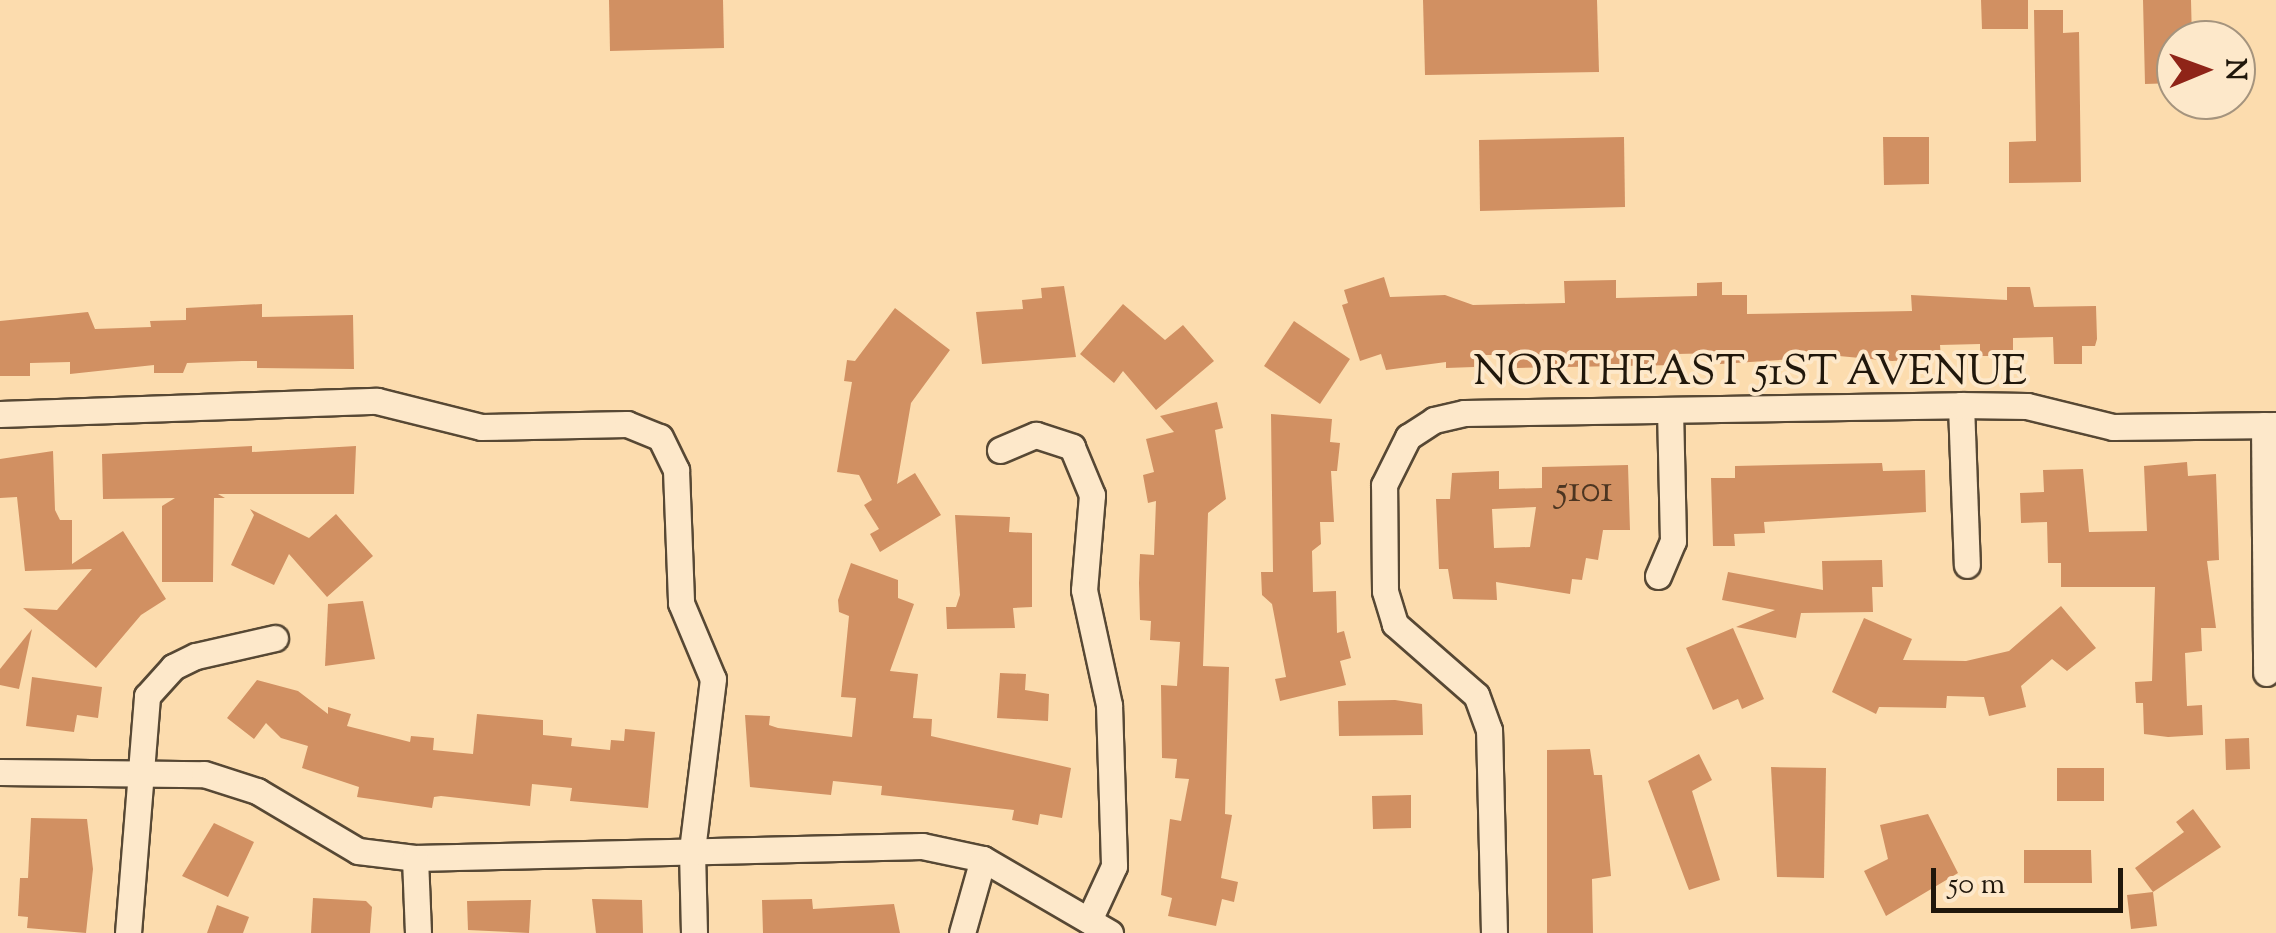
<!DOCTYPE html>
<html>
<head>
<meta charset="utf-8">
<style>
  body { margin:0 }
  #map { position:relative; width:2276px; height:933px; overflow:hidden; background:#fcdcae; font-family:"Sorts Mill Goudy",serif }
  div>[style] { position:absolute }
  .building>* { inset:0; background:#d19062 }
  .roads { filter:drop-shadow(2px 0 #574834) drop-shadow(-2px 0 #574834) drop-shadow(0 2px #574834) drop-shadow(0 -2px #574834) }
  .minor>* { height:25px; margin:-12.5px; padding:0 12.5px; transform-origin:12.5px; border-radius:12.5px; background:#fde8ca }
  span { translate:-50% -50%; white-space:nowrap; text-align:center; line-height:1.15; -webkit-text-stroke:8px #fde8ca; paint-order:stroke }
  .number-label { font-size:38px; color:#4c3521 }
  .number-label span { -webkit-text-stroke-width:0 }
  .street-label { font-size:42px; color:#20170b }
  .north { position:absolute; left:2156px; top:20px; width:100px; height:100px; box-sizing:border-box; background:#fde8ca; border:2px solid #a5947e; border-radius:50%; rotate:89deg; font-size:28px; font-weight:700; line-height:40px; text-align:center; color:#20170b }
  .north::after { content:''; display:block; margin:auto; width:35px; height:45px; background:#8f2418; clip-path:polygon(50% 0,100% 100%,50% 72%,0 100%) }
  .scale { position:absolute; left:1931px; top:868px; width:192px; height:45px; box-sizing:border-box; border:5px solid #20170b; border-top:0; padding-left:12px; font-size:30px; line-height:35px; white-space:nowrap; color:#20170b; -webkit-text-stroke:8px #fde8ca; paint-order:stroke }
</style>
</head>
<body>
<div id="map">
  <div class="building">
    <i style="clip-path:polygon(609px 0,723px 0,724px 48px,610px 51px)"></i>
    <i style="clip-path:polygon(1423px 0,1597px 0,1599px 72px,1425px 75px)"></i>
    <i style="clip-path:polygon(1981px 0,2028px 0,2028px 29px,1982px 29px)"></i>
    <i style="clip-path:polygon(2143px 0,2191px 0,2192px 40px,2176px 40px,2176px 83px,2145px 84px)"></i>
    <i style="clip-path:polygon(2034px 10px,2063px 10px,2063px 33px,2079px 32px,2081px 182px,2009px 183px,2009px 142px,2036px 141px)"></i>
    <i style="clip-path:polygon(1624px 137px,1625px 207px,1480px 211px,1479px 140px)"></i>
    <i style="clip-path:polygon(1883px 137px,1929px 137px,1929px 184px,1884px 185px)"></i>
    <i style="clip-path:polygon(1384px 277px,1390px 297px,1445px 295px,1473px 305px,1565px 303px,1564px 281px,1616px 280px,1616px 298px,1697px 296px,1697px 283px,1722px 282px,1722px 295px,1747px 295px,1747px 314px,1912px 311px,1911px 295px,2007px 300px,2007px 287px,2030px 287px,2034px 307px,2096px 306px,2097px 339px,2095px 346px,2082px 346px,2082px 364px,2054px 364px,2053px 337px,2013px 338px,2013px 356px,1980px 356px,1980px 344px,1940px 345px,1941px 358px,1892px 361px,1839px 356px,1720px 364px,1719px 353px,1677px 354px,1678px 365px,1517px 368px,1517px 355px,1474px 355px,1474px 367px,1446px 368px,1446px 362px,1386px 370px,1381px 354px,1360px 361px,1342px 305px,1348px 303px,1344px 290px)"></i>
    <i style="clip-path:polygon(1064px 286px,1076px 357px,982px 364px,976px 312px,1023px 309px,1022px 300px,1042px 298px,1041px 288px)"></i>
    <i style="clip-path:polygon(262px 304px,262px 317px,353px 315px,354px 369px,257px 368px,257px 361px,242px 361px,187px 363px,183px 373px,154px 373px,154px 365px,70px 374px,70px 362px,30px 363px,30px 376px,0 376px,0 321px,88px 312px,95px 329px,151px 327px,150px 321px,186px 320px,186px 308px)"></i>
    <i style="clip-path:polygon(1123px 304px,1165px 340px,1183px 325px,1214px 361px,1156px 410px,1123px 371px,1114px 383px,1080px 354px)"></i>
    <i style="clip-path:polygon(895px 308px,950px 350px,911px 403px,897px 484px,915px 473px,941px 515px,880px 552px,870px 534px,879px 529px,864px 505px,872px 500px,859px 475px,837px 472px,852px 382px,844px 381px,847px 360px,855px 361px)"></i>
    <i style="clip-path:polygon(1294px 321px,1350px 359px,1320px 404px,1264px 366px)"></i>
    <i style="clip-path:polygon(1217px 402px,1223px 428px,1215px 430px,1226px 499px,1208px 513px,1203px 666px,1229px 667px,1225px 814px,1232px 815px,1221px 878px,1238px 882px,1234px 902px,1222px 899px,1216px 926px,1168px 916px,1172px 898px,1161px 895px,1170px 819px,1181px 821px,1189px 779px,1175px 778px,1177px 759px,1162px 758px,1161px 685px,1177px 686px,1180px 642px,1150px 640px,1151px 621px,1140px 620px,1139px 583px,1140px 554px,1154px 555px,1156px 501px,1148px 503px,1143px 475px,1154px 472px,1146px 439px,1174px 432px,1160px 416px)"></i>
    <i style="clip-path:polygon(1271px 414px,1332px 419px,1330px 442px,1340px 443px,1337px 471px,1331px 471px,1334px 522px,1320px 522px,1321px 544px,1312px 551px,1313px 592px,1336px 591px,1337px 633px,1344px 631px,1351px 658px,1340px 661px,1346px 685px,1280px 701px,1275px 679px,1286px 677px,1272px 604px,1262px 595px,1261px 572px,1273px 572px)"></i>
    <i style="clip-path:polygon(252px 446px,252px 452px,356px 446px,354px 494px,218px 494px,225px 498px,214px 498px,213px 582px,162px 582px,162px 506px,175px 498px,103px 499px,102px 454px)"></i>
    <i style="clip-path:polygon(53px 451px,55px 510px,60px 520px,72px 520px,72px 564px,123px 531px,166px 599px,141px 615px,96px 668px,23px 608px,57px 610px,92px 569px,25px 571px,17px 497px,0 498px,0 459px)"></i>
    <i style="clip-path:polygon(2187px 462px,2188px 476px,2216px 474px,2219px 560px,2207px 561px,2216px 628px,2201px 628px,2202px 651px,2185px 653px,2187px 706px,2202px 705px,2203px 735px,2168px 737px,2144px 734px,2143px 703px,2136px 703px,2135px 682px,2152px 681px,2155px 587px,2061px 587px,2061px 563px,2048px 563px,2047px 522px,2021px 523px,2020px 493px,2044px 492px,2043px 470px,2083px 469px,2089px 532px,2147px 531px,2144px 466px)"></i>
    <i style="clip-path:polygon(1882px 463px,1883px 471px,1925px 470px,1926px 512px,1764px 522px,1765px 533px,1734px 534px,1735px 546px,1713px 546px,1711px 478px,1735px 478px,1735px 466px)"></i>
    <i style="clip-path:polygon(evenodd,1628px 465px,1630px 530px,1603px 530px,1598px 560px,1586px 558px,1582px 580px,1572px 579px,1570px 594px,1496px 582px,1497px 600px,1453px 599px,1448px 569px,1439px 569px,1436px 499px,1450px 499px,1452px 473px,1499px 471px,1499px 489px,1542px 488px,1542px 467px,1628px 465px,1536px 507px,1530px 547px,1494px 548px,1492px 509px,1536px 507px)"></i>
    <i style="clip-path:polygon(250px 509px,309px 538px,336px 514px,373px 556px,327px 597px,289px 554px,274px 585px,231px 565px,254px 515px)"></i>
    <i style="clip-path:polygon(955px 515px,1010px 517px,1009px 532px,1032px 533px,1032px 607px,1013px 608px,1015px 628px,947px 629px,946px 607px,956px 607px,960px 595px)"></i>
    <i style="clip-path:polygon(1882px 560px,1883px 587px,1872px 587px,1873px 612px,1801px 613px,1796px 638px,1736px 627px,1775px 610px,1722px 600px,1728px 572px,1823px 590px,1822px 561px)"></i>
    <i style="clip-path:polygon(851px 563px,898px 580px,898px 598px,914px 604px,890px 671px,918px 674px,913px 718px,932px 719px,931px 736px,1071px 768px,1062px 818px,1040px 814px,1038px 825px,1012px 820px,1014px 810px,881px 795px,882px 786px,833px 781px,831px 795px,750px 787px,745px 715px,770px 716px,769px 725px,778px 728px,852px 737px,856px 698px,841px 697px,849px 616px,839px 612px,838px 600px)"></i>
    <i style="clip-path:polygon(363px 601px,375px 659px,325px 666px,328px 604px)"></i>
    <i style="clip-path:polygon(2061px 606px,2096px 648px,2067px 671px,2052px 659px,2021px 686px,2026px 707px,1989px 716px,1984px 697px,1947px 696px,1946px 708px,1879px 707px,1876px 714px,1832px 692px,1864px 618px,1912px 639px,1903px 660px,1966px 661px,2009px 651px)"></i>
    <i style="clip-path:polygon(1733px 628px,1764px 699px,1742px 709px,1738px 699px,1713px 710px,1686px 648px)"></i>
    <i style="clip-path:polygon(32px 629px,19px 689px,0 685px,0 669px)"></i>
    <i style="clip-path:polygon(1000px 673px,1026px 674px,1025px 690px,1049px 694px,1048px 721px,997px 718px)"></i>
    <i style="clip-path:polygon(32px 677px,102px 687px,98px 718px,77px 715px,74px 732px,26px 726px)"></i>
    <i style="clip-path:polygon(257px 680px,298px 691px,328px 714px,328px 707px,351px 714px,347px 726px,410px 742px,411px 736px,434px 738px,433px 750px,473px 754px,477px 714px,543px 720px,543px 735px,572px 738px,571px 746px,610px 750px,611px 740px,624px 741px,625px 729px,655px 732px,648px 808px,570px 801px,572px 788px,532px 784px,530px 806px,441px 796px,434px 797px,432px 808px,357px 797px,359px 787px,302px 768px,308px 746px,281px 738px,266px 723px,254px 739px,227px 718px)"></i>
    <i style="clip-path:polygon(1395px 700px,1422px 704px,1423px 735px,1339px 736px,1338px 701px)"></i>
    <i style="clip-path:polygon(2249px 738px,2250px 769px,2226px 770px,2225px 739px)"></i>
    <i style="clip-path:polygon(1590px 749px,1594px 775px,1602px 775px,1611px 876px,1592px 879px,1593px 933px,1547px 933px,1547px 750px)"></i>
    <i style="clip-path:polygon(1699px 754px,1712px 780px,1692px 791px,1720px 880px,1689px 890px,1648px 781px)"></i>
    <i style="clip-path:polygon(1771px 767px,1826px 768px,1824px 878px,1777px 877px)"></i>
    <i style="clip-path:polygon(2057px 768px,2104px 768px,2104px 801px,2057px 801px)"></i>
    <i style="clip-path:polygon(1411px 795px,1411px 828px,1373px 829px,1372px 796px)"></i>
    <i style="clip-path:polygon(2193px 809px,2221px 847px,2153px 892px,2157px 926px,2131px 929px,2127px 895px,2153px 892px,2135px 868px,2184px 832px,2176px 822px)"></i>
    <i style="clip-path:polygon(1928px 814px,1958px 873px,1886px 916px,1864px 871px,1888px 859px,1880px 825px)"></i>
    <i style="clip-path:polygon(31px 818px,87px 819px,93px 869px,86px 933px,27px 928px,28px 917px,18px 916px,20px 878px,28px 878px)"></i>
    <i style="clip-path:polygon(214px 823px,254px 842px,228px 897px,182px 876px)"></i>
    <i style="clip-path:polygon(2024px 850px,2091px 850px,2092px 883px,2024px 883px)"></i>
    <i style="clip-path:polygon(313px 898px,366px 901px,372px 907px,370px 933px,311px 933px)"></i>
    <i style="clip-path:polygon(592px 899px,642px 900px,643px 933px,596px 933px)"></i>
    <i style="clip-path:polygon(812px 899px,813px 909px,894px 904px,900px 933px,763px 933px,762px 900px)"></i>
    <i style="clip-path:polygon(531px 900px,529px 933px,468px 930px,467px 901px)"></i>
    <i style="clip-path:polygon(217px 905px,249px 917px,243px 933px,207px 933px)"></i>
  </div>
  <div class="roads">
    <div class="minor">
      <i style="left:1961px;top:405px;width:160px;rotate:87.9deg"></i>
      <i style="left:0;top:414px;width:377px;rotate:-2deg"></i>
      <i style="left:377px;top:401px;width:107px;rotate:14deg"></i>
      <i style="left:481px;top:427px;width:146px;rotate:-1.2deg"></i>
      <i style="left:627px;top:424px;width:35px;rotate:22deg"></i>
      <i style="left:660px;top:437px;width:37px;rotate:64deg"></i>
      <i style="left:676px;top:470px;width:133px;rotate:87.8deg"></i>
      <i style="left:681px;top:603px;width:82px;rotate:67.2deg"></i>
      <i style="left:713px;top:679px;width:173px;rotate:97deg"></i>
      <i style="left:692px;top:851px;width:82px;rotate:88.6deg"></i>
      <i style="left:2264px;top:425px;width:248px;rotate:89.5deg"></i>
      <i style="left:1000px;top:450px;width:39px;rotate:-23deg"></i>
      <i style="left:1036px;top:435px;width:38px;rotate:18deg"></i>
      <i style="left:1072px;top:447px;width:52px;rotate:67.4deg"></i>
      <i style="left:1092px;top:495px;width:95px;rotate:94.8deg"></i>
      <i style="left:1084px;top:590px;width:118px;rotate:77.7deg"></i>
      <i style="left:1109px;top:705px;width:161px;rotate:88.2deg"></i>
      <i style="left:1114px;top:866px;width:60px;rotate:114.8deg"></i>
      <i style="left:1658px;top:576px;width:38px;rotate:-67deg"></i>
      <i style="left:1673px;top:541px;width:131px;rotate:-91.3deg"></i>
      <i style="left:0;top:772px;width:204px;rotate:0.6deg"></i>
      <i style="left:204px;top:774px;width:56px;rotate:17.8deg"></i>
      <i style="left:257px;top:791px;width:117px;rotate:30.7deg"></i>
      <i style="left:358px;top:851px;width:57px;rotate:7deg"></i>
      <i style="left:415px;top:858px;width:507px;rotate:-1.36deg"></i>
      <i style="left:922px;top:846px;width:62px;rotate:12deg"></i>
      <i style="left:983px;top:859px;width:147px;rotate:30.2deg"></i>
      <i style="left:415px;top:858px;width:75px;rotate:87.7deg"></i>
      <i style="left:128px;top:933px;width:238px;rotate:-85.4deg"></i>
      <i style="left:147px;top:696px;width:39px;rotate:-48deg"></i>
      <i style="left:173px;top:667px;width:25px;rotate:-26deg"></i>
      <i style="left:196px;top:656px;width:81px;rotate:-12.8deg"></i>
      <i style="left:962px;top:933px;width:77px;rotate:-74.2deg"></i>
      <i style="left:1494px;top:933px;width:203px;rotate:-91.4deg"></i>
      <i style="left:1489px;top:730px;width:37px;rotate:-110deg"></i>
      <i style="left:1476px;top:695px;width:108px;rotate:-138.8deg"></i>
      <i style="left:1395px;top:624px;width:34px;rotate:-107deg"></i>
      <i style="left:1385px;top:591px;width:106px;rotate:-90.5deg"></i>
      <i style="left:1384px;top:485px;width:54px;rotate:-63.4deg"></i>
      <i style="left:1408px;top:437px;width:31px;rotate:-33deg"></i>
      <i style="left:1434px;top:420px;width:31px;rotate:-13deg"></i>
      <i style="left:1464px;top:413px;width:497px;rotate:-0.9deg"></i>
      <i style="left:1961px;top:405px;width:66px;rotate:0.9deg"></i>
      <i style="left:2027px;top:406px;width:89px;rotate:13.7deg"></i>
      <i style="left:2113px;top:427px;width:163px;rotate:-0.7deg"></i>
    </div>
  </div>
  <div class="number-label">
    <span style="left:1584px;top:493px">5101</span>
  </div>
  <div class="street-label">
    <span style="left:1750px;top:374px">NORTHEAST 51ST AVENUE</span>
  </div>
  <div class="north">N</div>
  <div class="scale">50 m</div>
</div>
</body>
</html>
